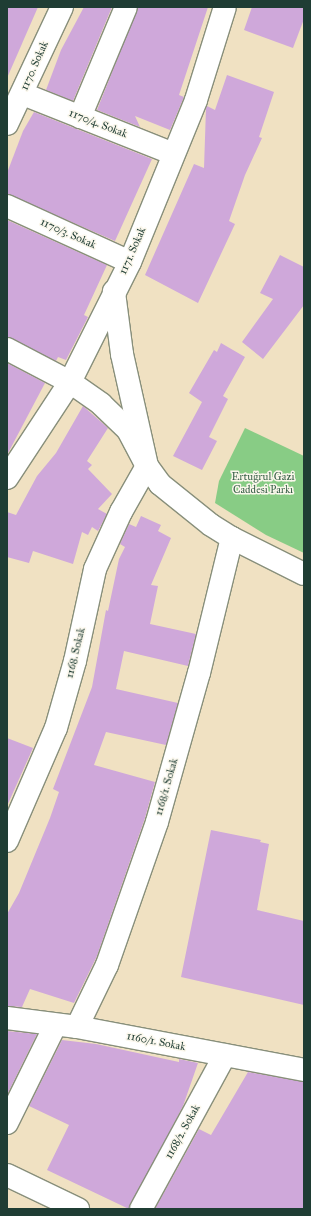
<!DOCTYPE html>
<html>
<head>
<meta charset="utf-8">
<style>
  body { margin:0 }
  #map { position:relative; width:311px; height:1216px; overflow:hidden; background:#f0e1c2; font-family:"IM FELL Great Primer",serif }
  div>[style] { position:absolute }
  .green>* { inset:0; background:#88cc85 }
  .building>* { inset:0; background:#cfa8da }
  .roads { filter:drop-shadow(1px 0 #888f7b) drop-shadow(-1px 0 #888f7b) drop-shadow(0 1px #888f7b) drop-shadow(0 -1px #888f7b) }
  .minor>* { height:22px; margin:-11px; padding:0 11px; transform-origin:11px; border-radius:11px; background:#fff }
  span { translate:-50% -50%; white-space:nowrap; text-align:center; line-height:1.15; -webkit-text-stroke:3px #fbf7ec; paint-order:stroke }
  .street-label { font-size:11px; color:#1f3d34 }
  .park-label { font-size:11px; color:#396148 }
  .frame { position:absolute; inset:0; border:8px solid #1f3d34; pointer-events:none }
</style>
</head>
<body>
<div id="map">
  <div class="green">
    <i style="clip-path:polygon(245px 428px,304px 456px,304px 553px,266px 535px,215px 503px,219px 481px)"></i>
  </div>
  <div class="building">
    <i style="clip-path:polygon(7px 7px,38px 7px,7px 78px)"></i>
    <i style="clip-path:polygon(84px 7px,112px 7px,73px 101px,46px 90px,61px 50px)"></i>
    <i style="clip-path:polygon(138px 7px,208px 7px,179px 95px,184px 97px,170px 130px,135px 116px,140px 127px,97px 110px)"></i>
    <i style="clip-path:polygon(252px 7px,304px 7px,304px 19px,293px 48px,244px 30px)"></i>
    <i style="clip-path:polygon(227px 75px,274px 92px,259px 137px,262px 138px,245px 175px,229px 221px,235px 224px,198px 303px,145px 275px,194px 164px,204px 168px,206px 108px,207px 106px,215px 110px)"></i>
    <i style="clip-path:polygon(34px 112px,152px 159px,115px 241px,7px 194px,7px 173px,23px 131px)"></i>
    <i style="clip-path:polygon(7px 220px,107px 265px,84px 315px,88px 317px,66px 360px,58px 357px,56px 361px,7px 337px)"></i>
    <i style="clip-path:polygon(280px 255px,304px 267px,304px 305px,263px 359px,242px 342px,273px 299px,260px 293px)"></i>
    <i style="clip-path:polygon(221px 343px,245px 357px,223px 396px,228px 399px,209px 437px,217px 441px,202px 470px,173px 456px,202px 402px,189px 393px,214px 350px,217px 352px)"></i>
    <i style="clip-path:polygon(7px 363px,45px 383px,7px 455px)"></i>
    <i style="clip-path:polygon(83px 406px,108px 428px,87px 461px,92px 465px,88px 469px,112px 494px,98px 509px,107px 514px,98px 531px,92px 527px,88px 535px,82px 532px,73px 564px,33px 551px,29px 563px,7px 557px,7px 512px,16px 515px,37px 476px,56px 453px)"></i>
    <i style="clip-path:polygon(141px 516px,161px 525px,158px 531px,171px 538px,151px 585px,158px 586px,150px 624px,196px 634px,188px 666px,124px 651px,116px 689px,178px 703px,166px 745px,106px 732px,94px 765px,155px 782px,145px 818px,97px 956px,74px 1003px,30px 989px,22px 1007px,7px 1006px,7px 914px,19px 893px,50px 818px,59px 792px,53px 789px,92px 687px,106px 610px,108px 611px,119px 559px,125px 547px,120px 544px,129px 524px,136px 527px)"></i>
    <i style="clip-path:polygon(7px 738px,33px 748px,7px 806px)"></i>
    <i style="clip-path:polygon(211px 830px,261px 840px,260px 842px,269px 844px,257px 910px,304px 921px,304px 1005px,181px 977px)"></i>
    <i style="clip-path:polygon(7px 1031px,37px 1034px,7px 1095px)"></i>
    <i style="clip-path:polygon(62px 1040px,96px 1044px,179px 1062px,179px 1059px,198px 1063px,183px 1106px,129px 1209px,47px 1170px,69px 1125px,29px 1106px)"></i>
    <i style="clip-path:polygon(248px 1072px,304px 1082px,304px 1209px,155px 1209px,199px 1129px,211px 1135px)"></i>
  </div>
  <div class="roads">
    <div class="minor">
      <i style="left:23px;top:94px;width:162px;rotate:21.7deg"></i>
      <i style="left:80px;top:117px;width:119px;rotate:-67.3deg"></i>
      <i style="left:7px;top:124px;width:129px;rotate:-64.8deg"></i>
      <i style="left:7px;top:206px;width:135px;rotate:24.5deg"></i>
      <i style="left:7px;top:349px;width:71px;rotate:27.6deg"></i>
      <i style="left:70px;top:382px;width:38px;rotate:35deg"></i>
      <i style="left:101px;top:404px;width:37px;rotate:44deg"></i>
      <i style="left:128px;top:430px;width:41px;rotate:62.2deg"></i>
      <i style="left:147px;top:466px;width:22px;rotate:54deg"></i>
      <i style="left:160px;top:484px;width:65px;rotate:38.8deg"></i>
      <i style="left:211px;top:525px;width:25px;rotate:32deg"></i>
      <i style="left:232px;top:538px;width:80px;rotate:26.6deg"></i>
      <i style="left:7px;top:478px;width:115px;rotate:-56.7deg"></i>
      <i style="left:70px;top:382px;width:134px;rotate:-63.4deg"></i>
      <i style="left:130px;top:262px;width:175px;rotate:-67.8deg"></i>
      <i style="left:196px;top:100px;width:97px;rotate:-72.7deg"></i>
      <i style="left:7px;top:841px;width:123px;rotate:-66.6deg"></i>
      <i style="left:56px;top:728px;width:70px;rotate:-74.2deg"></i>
      <i style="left:75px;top:661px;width:94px;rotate:-77.7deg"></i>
      <i style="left:95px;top:569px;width:63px;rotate:-65.5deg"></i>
      <i style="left:121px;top:512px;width:53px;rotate:-60.5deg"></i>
      <i style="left:147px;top:466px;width:115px;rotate:-102.6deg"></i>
      <i style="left:122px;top:354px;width:63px;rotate:-97.4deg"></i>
      <i style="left:7px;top:1018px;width:71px;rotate:7.3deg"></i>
      <i style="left:77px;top:1027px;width:231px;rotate:10.7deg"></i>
      <i style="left:77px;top:1027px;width:69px;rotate:-64.2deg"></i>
      <i style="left:107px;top:965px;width:151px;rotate:-70.7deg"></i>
      <i style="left:157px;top:822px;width:155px;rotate:-74.3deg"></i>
      <i style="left:199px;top:673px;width:139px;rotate:-76.3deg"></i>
      <i style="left:7px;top:1123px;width:108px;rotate:-63.7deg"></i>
      <i style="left:7px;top:1175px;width:79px;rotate:25.6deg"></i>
      <i style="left:141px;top:1209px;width:175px;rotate:-61.4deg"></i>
    </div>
  </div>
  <div class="street-label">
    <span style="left:35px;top:66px;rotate:-66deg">1170. Sokak</span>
    <span style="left:98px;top:124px;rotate:21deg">1170/4. Sokak</span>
    <span style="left:68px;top:234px;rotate:24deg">1170/3. Sokak</span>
    <span style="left:133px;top:251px;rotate:-66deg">1171. Sokak</span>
    <span style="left:76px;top:653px;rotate:-76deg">1168. Sokak</span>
    <span style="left:167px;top:787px;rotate:-74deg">1168/1. Sokak</span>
    <span style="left:156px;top:1042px;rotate:11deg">1160/1. Sokak</span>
    <span style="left:183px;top:1132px;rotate:-61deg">1168/2. Sokak</span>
  </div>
  <div class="park-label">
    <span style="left:263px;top:484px">Ertuğrul Gazi<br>Caddesi Parkı</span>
  </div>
  <div class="frame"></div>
</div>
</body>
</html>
